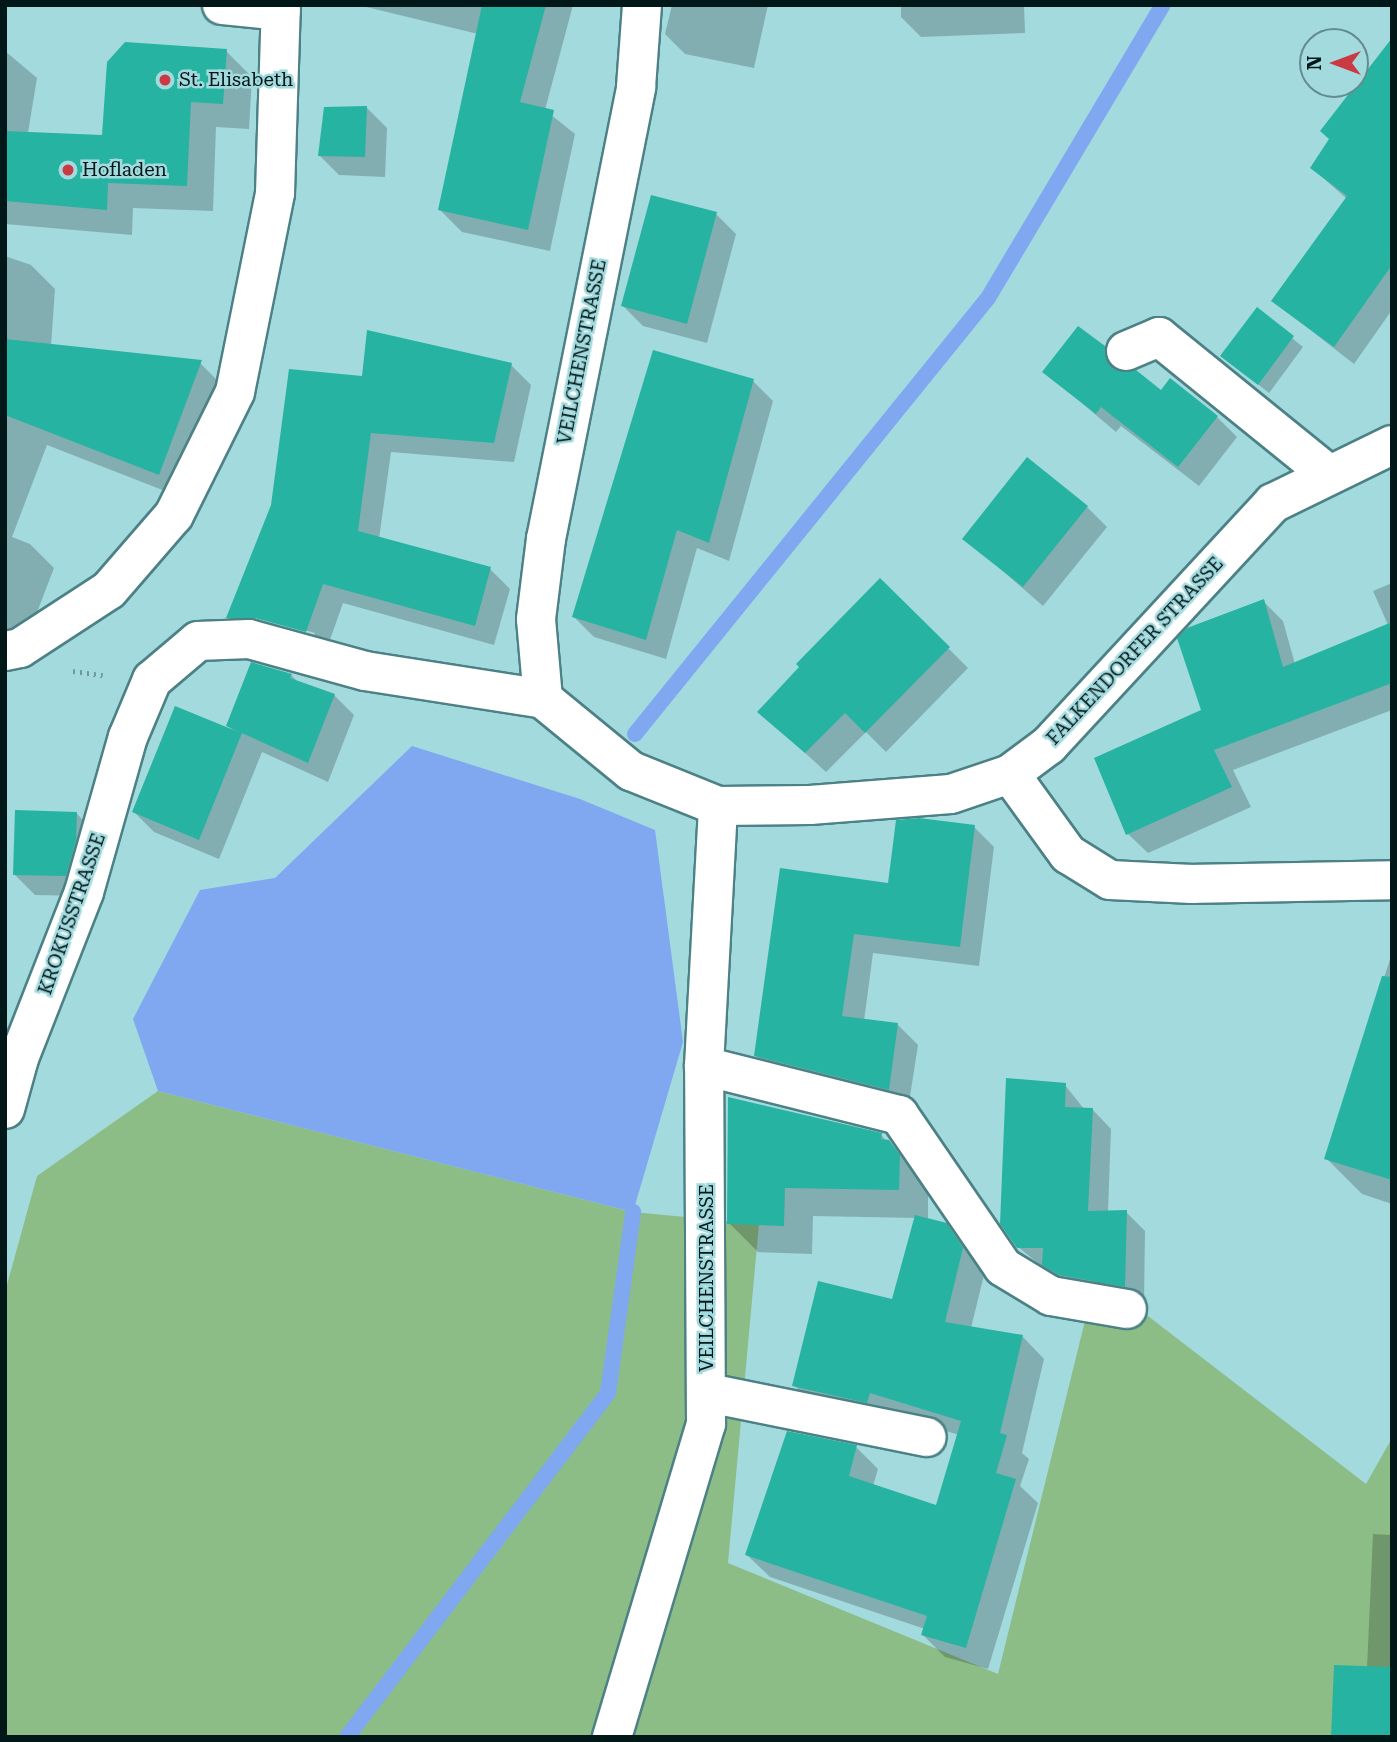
<!DOCTYPE html>
<html>
<head>
<meta charset="utf-8">
<style>
  body { margin:0 }
  #map { position:relative; width:1397px; height:1742px; overflow:hidden; background:#a3dade; font-family:"Roboto Serif",serif }
  div>[style] { position:absolute }
  .green>* { inset:0; background:#8cbd86 }
  .water>* { inset:0; background:#7fa8f1 }
  .shadow>* { inset:0; background:#0003 }
  .stream>* { height:16px; margin:-8px; padding:0 8px; transform-origin:8px; border-radius:8px; background:#7fa8f1 }
  .building>* { inset:0; background:#27b3a1 }
  .path>* { height:4.5px; margin-top:-2.25px; transform-origin:0; background:repeating-linear-gradient(90deg,#6d999c 0 2px,transparent 0 7px) }
  .roads { filter:drop-shadow(2px 0 #4c8185) drop-shadow(-2px 0 #4c8185) drop-shadow(0 2px #4c8185) drop-shadow(0 -2px #4c8185) }
  .minor>* { height:38px; margin:-19px; padding:0 19px; transform-origin:19px; border-radius:19px; background:#fff }
  .major>* { height:38px; margin:-19px; padding:0 19px; transform-origin:19px; border-radius:19px; background:#fff }
  .dots>* { width:19px; height:19px; translate:-50% -50%; box-sizing:border-box; border:4px solid #a3dade; border-radius:50% }
  span { translate:-50% -50%; white-space:nowrap; text-align:center; line-height:1.15; -webkit-text-stroke:5px #a3dade; paint-order:stroke }
  .poi-label { font-size:19px; color:#021718 }
  .left { translate:0 -50%; text-align:left }
  .street-label { font-size:19px; color:#021718 }
  .frame { position:absolute; inset:0; border:7px solid #021718; pointer-events:none }
  .north { position:absolute; left:1299px; top:28px; width:70px; height:70px; box-sizing:border-box; background:#a3dade; border:2px solid #638c8f; border-radius:50%; rotate:270deg; font-size:19px; font-weight:700; line-height:28px; text-align:center; color:#021718 }
  .north::after { content:''; display:block; margin:auto; width:24px; height:32px; background:#ca3a43; clip-path:polygon(50% 0,100% 100%,50% 72%,0 100%) }
</style>
</head>
<body>
<div id="map">
  <div class="green">
    <i style="clip-path:polygon(158px 1091px,633px 1212px,759px 1224px,728px 1563px,998px 1674px,1096px 1276px,1366px 1484px,1392px 1438px,1392px 1737px,5px 1737px,5px 1292px,37px 1176px)"></i>
  </div>
  <div class="water">
    <i style="clip-path:polygon(412px 746px,580px 799px,655px 830px,683px 1042px,633px 1212px,158px 1091px,133px 1019px,200px 890px,275px 878px)"></i>
  </div>
  <div class="shadow">
    <i style="clip-path:polygon(358px 5px,573px 5px,545px 110px,575px 134px,550px 251px,462px 232px,440px 210px,478px 34px)"></i>
    <i style="clip-path:polygon(672px 5px,768px 5px,754px 68px,685px 54px,665px 34px)"></i>
    <i style="clip-path:polygon(901px 5px,1024px 5px,1025px 33px,921px 37px,901px 17px)"></i>
    <i style="clip-path:polygon(5px 51px,37px 78px,28px 133px,103px 136px,226px 51px,252px 77px,249px 129px,216px 127px,213px 211px,133px 208px,132px 235px,5px 224px)"></i>
    <i style="clip-path:polygon(1382px 53px,1385px 265px,1392px 270px,1392px 310px,1354px 364px,1273px 301px,1347px 199px,1312px 168px)"></i>
    <i style="clip-path:polygon(367px 108px,387px 128px,385px 177px,339px 175px,319px 155px)"></i>
    <i style="clip-path:polygon(716px 214px,736px 234px,707px 343px,643px 326px,623px 306px)"></i>
    <i style="clip-path:polygon(5px 256px,31px 265px,55px 289px,51px 346px,198px 361px,222px 385px,183px 498px,47px 445px,12px 537px,30px 544px,54px 568px,26px 641px,5px 648px)"></i>
    <i style="clip-path:polygon(1257px 310px,1303px 347px,1269px 393px,1222px 356px)"></i>
    <i style="clip-path:polygon(1104px 347px,1125px 368px,1162px 392px,1217px 417px,1237px 437px,1199px 486px,1121px 426px,1116px 432px,1045px 372px)"></i>
    <i style="clip-path:polygon(evenodd,511px 365px,531px 385px,514px 462px,391px 452px,379px 539px,490px 569px,510px 589px,494px 645px,343px 603px,326px 651px,248px 637px,228px 618px,364px 378px,511px 365px,254px 616px,315px 633px,314px 636px,254px 619px,254px 616px)"></i>
    <i style="clip-path:polygon(753px 381px,773px 401px,729px 561px,697px 548px,666px 659px,594px 637px,574px 617px)"></i>
    <i style="clip-path:polygon(1087px 507px,1107px 527px,1043px 606px,965px 538px)"></i>
    <i style="clip-path:polygon(880px 580px,968px 668px,886px 752px,866px 732px,826px 772px,760px 712px)"></i>
    <i style="clip-path:polygon(1392px 583px,1392px 710px,1233px 770px,1251px 807px,1148px 853px,1128px 834px,1203px 711px,1263px 601px,1283px 621px,1295px 664px,1388px 625px,1373px 591px)"></i>
    <i style="clip-path:polygon(291px 675px,298px 682px,334px 695px,354px 715px,328px 782px,262px 752px,219px 859px,154px 832px,134px 812px,234px 732px,228px 725px)"></i>
    <i style="clip-path:polygon(76px 813px,96px 833px,85px 896px,35px 895px,15px 875px)"></i>
    <i style="clip-path:polygon(974px 827px,994px 847px,979px 966px,873px 953px,864px 1021px,898px 1025px,918px 1045px,908px 1109px,776px 1075px,756px 1055px,890px 885px)"></i>
    <i style="clip-path:polygon(1392px 953px,1392px 1204px,1362px 1194px,1326px 1158px)"></i>
    <i style="clip-path:polygon(1065px 1085px,1084px 1109px,1092px 1109px,1111px 1129px,1108px 1212px,1126px 1212px,1145px 1231px,1144px 1305px,1064px 1284px,1018px 1247px)"></i>
    <i style="clip-path:polygon(730px 1099px,881px 1135px,928px 1186px,928px 1220px,946px 1225px,985px 1271px,971px 1328px,1022px 1336px,1044px 1359px,1022px 1453px,1029px 1459px,1020px 1486px,1038px 1503px,988px 1669px,945px 1657px,923px 1635px,925px 1629px,770px 1577px,747px 1555px,856px 1447px,878px 1469px,873px 1486px,937px 1508px,959px 1435px,892px 1414px,816px 1407px,794px 1385px,894px 1302px,916px 1218px,813px 1216px,812px 1254px,758px 1252px,729px 1223px)"></i>
    <i style="clip-path:polygon(1373px 1534px,1392px 1535px,1392px 1737px,1367px 1668px)"></i>
  </div>
  <div class="stream">
    <i style="left:635px;top:734px;width:561px;rotate:-51.01deg"></i>
    <i style="left:988px;top:298px;width:341px;rotate:-59.2deg"></i>
    <i style="left:347px;top:1737px;width:432px;rotate:-52.8deg"></i>
    <i style="left:608px;top:1393px;width:183px;rotate:-82.1deg"></i>
  </div>
  <div class="building">
    <i style="clip-path:polygon(482px 5px,546px 5px,520px 102px,554px 110px,528px 230px,438px 210px)"></i>
    <i style="clip-path:polygon(1392px 38px,1392px 265px,1334px 347px,1271px 301px,1347px 196px,1310px 168px,1329px 139px,1320px 131px)"></i>
    <i style="clip-path:polygon(125px 42px,227px 49px,223px 104px,191px 102px,187px 186px,108px 183px,107px 210px,5px 201px,5px 131px,102px 135px,107px 62px)"></i>
    <i style="clip-path:polygon(367px 106px,365px 157px,318px 156px,324px 107px)"></i>
    <i style="clip-path:polygon(651px 195px,717px 212px,687px 324px,621px 306px)"></i>
    <i style="clip-path:polygon(1257px 307px,1294px 336px,1258px 385px,1220px 356px)"></i>
    <i style="clip-path:polygon(1078px 326px,1105px 346px,1106px 359px,1113px 369px,1136px 370px,1161px 390px,1170px 378px,1218px 416px,1178px 467px,1101px 407px,1096px 414px,1042px 372px)"></i>
    <i style="clip-path:polygon(367px 330px,512px 363px,494px 443px,371px 433px,358px 531px,491px 567px,475px 626px,323px 584px,306px 632px,255px 618px,226px 618px,271px 505px,289px 369px,362px 376px)"></i>
    <i style="clip-path:polygon(5px 339px,202px 360px,159px 475px,5px 415px)"></i>
    <i style="clip-path:polygon(653px 350px,754px 379px,709px 543px,677px 530px,646px 640px,572px 617px)"></i>
    <i style="clip-path:polygon(1027px 457px,1088px 506px,1023px 587px,962px 539px)"></i>
    <i style="clip-path:polygon(880px 578px,950px 647px,865px 733px,845px 713px,805px 753px,757px 712px,799px 667px,796px 664px)"></i>
    <i style="clip-path:polygon(1264px 599px,1283px 667px,1392px 622px,1392px 683px,1214px 750px,1232px 787px,1126px 835px,1094px 758px,1201px 710px,1177px 638px,1187px 628px)"></i>
    <i style="clip-path:polygon(251px 662px,292px 674px,290px 678px,335px 694px,308px 763px,242px 733px,199px 840px,132px 812px,175px 706px,241px 733px,226px 726px)"></i>
    <i style="clip-path:polygon(15px 810px,77px 812px,76px 840px,66px 876px,13px 875px)"></i>
    <i style="clip-path:polygon(919px 818px,975px 825px,960px 947px,854px 934px,842px 1016px,898px 1023px,889px 1090px,754px 1056px,780px 868px,888px 883px,896px 820px)"></i>
    <i style="clip-path:polygon(1382px 976px,1392px 977px,1392px 1180px,1324px 1159px)"></i>
    <i style="clip-path:polygon(1006px 1078px,1066px 1083px,1065px 1107px,1093px 1108px,1088px 1211px,1127px 1210px,1125px 1287px,1059px 1275px,1042px 1265px,1043px 1248px,1017px 1248px,1000px 1224px)"></i>
    <i style="clip-path:polygon(728px 1097px,882px 1133px,881px 1139px,889px 1140px,900px 1155px,899px 1190px,785px 1188px,784px 1226px,727px 1224px)"></i>
    <i style="clip-path:polygon(915px 1215px,947px 1223px,963px 1248px,945px 1322px,1023px 1335px,1000px 1433px,1007px 1435px,996px 1473px,1016px 1479px,966px 1648px,921px 1635px,927px 1616px,745px 1555px,787px 1431px,857px 1445px,849px 1476px,936px 1505px,961px 1421px,870px 1393px,867px 1403px,792px 1386px,818px 1281px,892px 1299px)"></i>
    <i style="clip-path:polygon(1334px 1665px,1392px 1667px,1392px 1737px,1331px 1737px)"></i>
  </div>
  <div class="path">
    <i style="left:73px;top:671px;width:30px;rotate:8deg"></i>
  </div>
  <div class="roads">
    <div class="minor">
      <i style="left:222px;top:5px;width:59px;rotate:5.8deg"></i>
      <i style="left:1126px;top:351px;width:36px;rotate:-23deg"></i>
      <i style="left:1159px;top:337px;width:218px;rotate:39deg"></i>
      <i style="left:543px;top:699px;width:80px;rotate:-95deg"></i>
      <i style="left:536px;top:619px;width:81px;rotate:-82.9deg"></i>
      <i style="left:546px;top:539px;width:461px;rotate:-78.7deg"></i>
      <i style="left:636px;top:87px;width:82px;rotate:-85.8deg"></i>
      <i style="left:1010px;top:774px;width:99px;rotate:54.1deg"></i>
      <i style="left:1068px;top:854px;width:49px;rotate:31.8deg"></i>
      <i style="left:1110px;top:880px;width:82px;rotate:2.8deg"></i>
      <i style="left:1192px;top:884px;width:200px;rotate:-1.1deg"></i>
      <i style="left:704px;top:1066px;width:201px;rotate:14.1deg"></i>
      <i style="left:899px;top:1115px;width:184px;rotate:55.6deg"></i>
      <i style="left:1003px;top:1267px;width:56px;rotate:31.1deg"></i>
      <i style="left:1051px;top:1296px;width:77px;rotate:9.7deg"></i>
      <i style="left:5px;top:1109px;width:53px;rotate:-74.6deg"></i>
      <i style="left:19px;top:1058px;width:178px;rotate:-68.6deg"></i>
      <i style="left:84px;top:892px;width:161px;rotate:-74.2deg"></i>
      <i style="left:128px;top:737px;width:62px;rotate:-67.2deg"></i>
      <i style="left:152px;top:680px;width:60px;rotate:-40.3deg"></i>
      <i style="left:198px;top:641px;width:51px;rotate:-2.2deg"></i>
      <i style="left:249px;top:639px;width:120px;rotate:15.4deg"></i>
      <i style="left:365px;top:671px;width:180px;rotate:8.9deg"></i>
      <i style="left:543px;top:699px;width:114px;rotate:39.3deg"></i>
      <i style="left:631px;top:771px;width:94px;rotate:21.9deg"></i>
      <i style="left:718px;top:806px;width:92px;rotate:-0.6deg"></i>
      <i style="left:810px;top:805px;width:141px;rotate:-4.5deg"></i>
      <i style="left:951px;top:794px;width:62px;rotate:-18.7deg"></i>
      <i style="left:1010px;top:774px;width:49px;rotate:-36.6deg"></i>
      <i style="left:1049px;top:745px;width:330px;rotate:-47.2deg"></i>
      <i style="left:1273px;top:503px;width:132px;rotate:-26deg"></i>
      <i style="left:708px;top:1393px;width:223px;rotate:11.4deg"></i>
      <i style="left:612px;top:1737px;width:327px;rotate:-73.3deg"></i>
      <i style="left:706px;top:1424px;width:358px;rotate:-90.3deg"></i>
      <i style="left:704px;top:1066px;width:260px;rotate:-86.9deg"></i>
    </div>
    <div class="major">
      <i style="left:5px;top:651px;width:15px;rotate:-11deg"></i>
      <i style="left:20px;top:648px;width:106px;rotate:-33.1deg"></i>
      <i style="left:109px;top:590px;width:99px;rotate:-49.1deg"></i>
      <i style="left:174px;top:515px;width:137px;rotate:-63.6deg"></i>
      <i style="left:235px;top:392px;width:203px;rotate:-78.6deg"></i>
      <i style="left:275px;top:193px;width:188px;rotate:-88.2deg"></i>
    </div>
  </div>
  <div class="dots">
    <i style="left:165px;top:80px;background:#ca3a43"></i>
    <i style="left:68px;top:170px;background:#ca3a43"></i>
  </div>
  <div class="poi-label">
    <span class="left" style="left:179px;top:80px">St. Elisabeth</span>
    <span class="left" style="left:82px;top:170px">Hofladen</span>
  </div>
  <div class="street-label">
    <span style="left:582px;top:352px;rotate:-79deg">VEILCHENSTRASSE</span>
    <span style="left:1135px;top:651px;rotate:-47deg">FALKENDORFER STRASSE</span>
    <span style="left:72px;top:914px;rotate:-71deg">KROKUSSTRASSE</span>
    <span style="left:707px;top:1278px;rotate:-90deg">VEILCHENSTRASSE</span>
  </div>
  <div class="frame"></div>
  <div class="north">N</div>
</div>
</body>
</html>
